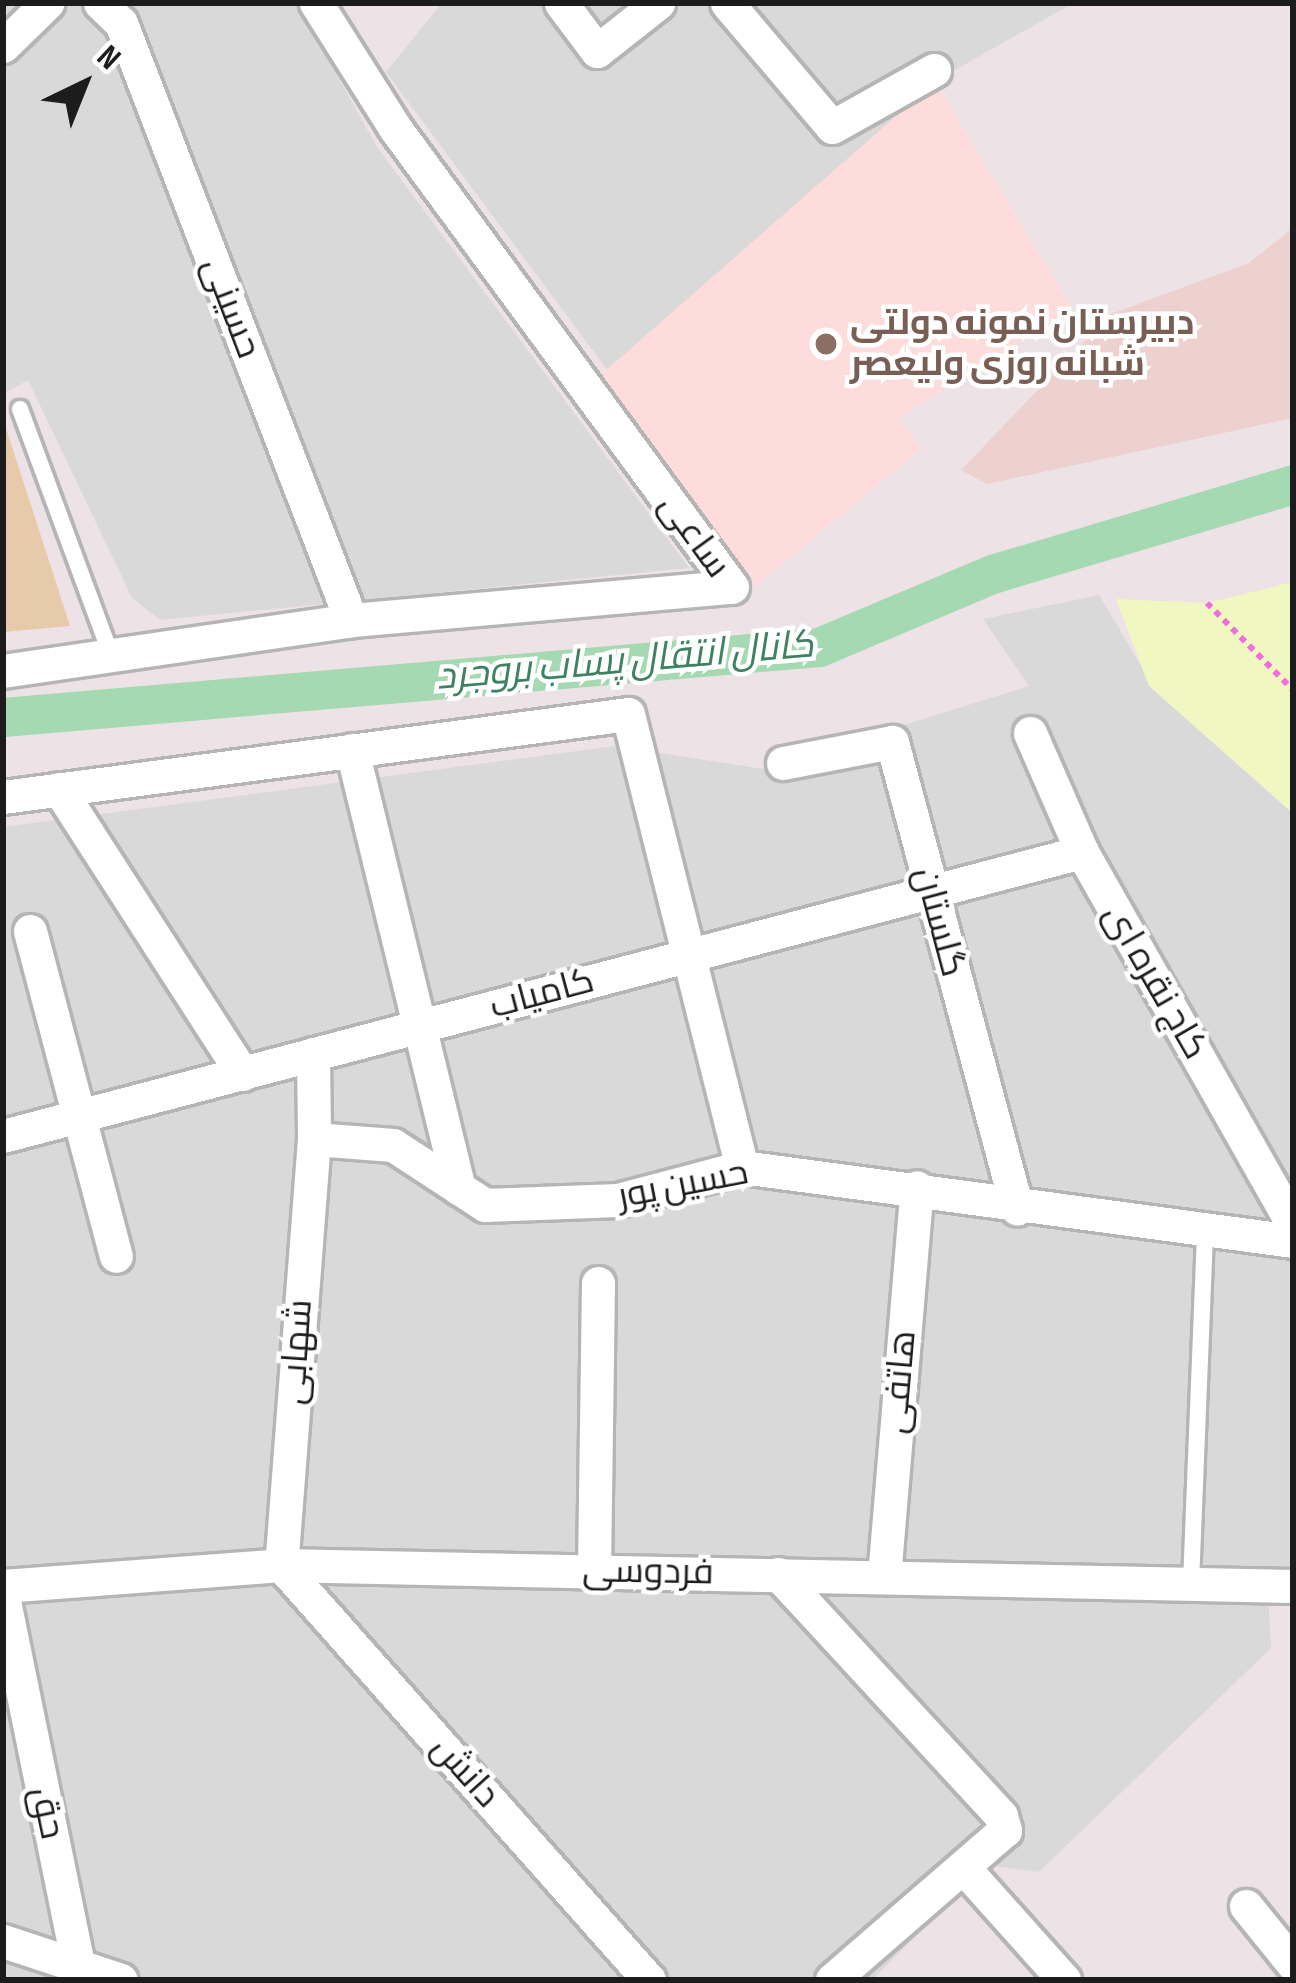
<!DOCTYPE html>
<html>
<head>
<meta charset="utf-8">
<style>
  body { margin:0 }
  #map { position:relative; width:1296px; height:1983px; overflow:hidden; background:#ede2e6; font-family:"Sofia Sans Condensed",Cairo,sans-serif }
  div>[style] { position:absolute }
  .residential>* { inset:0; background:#dad9da }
  .education>* { inset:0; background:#fddcdb }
  .farmland>* { inset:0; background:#ecd1ce }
  .grass>* { inset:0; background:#e6caaa }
  .park>* { inset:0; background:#f0f7c0 }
  .canal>* { height:39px; margin:-19.5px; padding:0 19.5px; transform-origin:19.5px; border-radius:19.5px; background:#a4d9b2 }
  .path>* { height:6px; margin-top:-3px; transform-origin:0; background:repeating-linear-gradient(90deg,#f36de1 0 6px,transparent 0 12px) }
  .roads { filter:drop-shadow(3px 0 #b5b5b5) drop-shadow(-3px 0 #b5b5b5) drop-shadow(0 3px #b5b5b5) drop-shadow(0 -3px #b5b5b5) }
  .lane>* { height:16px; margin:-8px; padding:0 8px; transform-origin:8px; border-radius:8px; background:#fff }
  .street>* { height:33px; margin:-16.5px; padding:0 16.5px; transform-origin:16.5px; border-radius:16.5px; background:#fff }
  .dots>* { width:33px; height:33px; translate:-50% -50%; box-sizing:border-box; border:6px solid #fff; border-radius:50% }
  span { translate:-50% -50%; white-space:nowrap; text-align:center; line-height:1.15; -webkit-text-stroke:9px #fff; paint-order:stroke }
  .street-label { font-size:36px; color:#1c1c1c }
  .education-label { font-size:36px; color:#785e54; font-weight:700 }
  .left { translate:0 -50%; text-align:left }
  .water-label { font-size:39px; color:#3e8262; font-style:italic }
  .frame { position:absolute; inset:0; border:6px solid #1c1c1c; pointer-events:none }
  .north { position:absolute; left:24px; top:24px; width:120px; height:120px; -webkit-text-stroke:9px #fff; paint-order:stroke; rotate:43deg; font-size:33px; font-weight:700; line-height:48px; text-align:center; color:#1c1c1c }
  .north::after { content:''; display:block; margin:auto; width:42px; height:54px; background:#1c1c1c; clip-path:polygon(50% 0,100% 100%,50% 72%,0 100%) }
</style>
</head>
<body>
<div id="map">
  <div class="residential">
    <i style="clip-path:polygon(3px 3px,297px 3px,377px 147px,689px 568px,160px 620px,132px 598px,28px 380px,3px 394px)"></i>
    <i style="clip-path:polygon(442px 3px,1073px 3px,943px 77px,611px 375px,386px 72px)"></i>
    <i style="clip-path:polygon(1099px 595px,1158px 694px,1293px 814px,1293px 1570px,1267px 1572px,1271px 1648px,1039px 1872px,987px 1865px,872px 1980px,3px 1980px,3px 827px,615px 746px,763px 769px,1029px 686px,983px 619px)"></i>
  </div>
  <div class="education">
    <i style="clip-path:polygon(935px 82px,1072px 308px,899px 418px,921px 449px,752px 589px,596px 379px)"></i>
  </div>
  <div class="farmland">
    <i style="clip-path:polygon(1293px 228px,1293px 418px,987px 484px,961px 470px,1111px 314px,1249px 263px)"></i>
  </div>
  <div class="grass">
    <i style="clip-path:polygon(3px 419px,70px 626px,3px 632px)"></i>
  </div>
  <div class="park">
    <i style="clip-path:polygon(1293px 582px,1293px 813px,1149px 686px,1116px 599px,1207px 603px)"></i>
  </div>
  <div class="canal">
    <i style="left:3px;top:717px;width:819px;rotate:-4.9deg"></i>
    <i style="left:819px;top:647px;width:188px;rotate:-22.9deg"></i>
    <i style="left:992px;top:574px;width:314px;rotate:-16.6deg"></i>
  </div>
  <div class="path">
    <i style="left:1207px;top:603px;width:122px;rotate:45.3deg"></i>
  </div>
  <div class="roads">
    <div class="lane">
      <i style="left:20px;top:409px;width:262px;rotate:69.7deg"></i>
      <i style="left:1191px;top:1583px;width:355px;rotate:-87.7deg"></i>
    </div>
    <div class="street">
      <i style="left:100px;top:3px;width:29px;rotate:44deg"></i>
      <i style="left:121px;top:23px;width:640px;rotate:68.93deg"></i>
      <i style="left:316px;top:3px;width:148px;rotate:57.7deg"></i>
      <i style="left:395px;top:128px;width:569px;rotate:53.71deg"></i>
      <i style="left:561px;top:3px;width:60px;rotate:53.1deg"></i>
      <i style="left:597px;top:51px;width:78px;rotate:-38.2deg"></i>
      <i style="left:727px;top:3px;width:162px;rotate:49.7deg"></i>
      <i style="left:832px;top:127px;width:117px;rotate:-29.2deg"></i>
      <i style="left:3px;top:46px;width:62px;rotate:-44.3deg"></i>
      <i style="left:3px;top:671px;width:352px;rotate:-8.3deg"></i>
      <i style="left:351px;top:620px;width:382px;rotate:-5deg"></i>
      <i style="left:1030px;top:733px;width:130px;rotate:66.4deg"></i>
      <i style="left:1082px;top:852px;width:429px;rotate:60.5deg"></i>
      <i style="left:352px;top:750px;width:451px;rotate:76.3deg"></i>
      <i style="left:783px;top:763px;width:111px;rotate:-10.9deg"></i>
      <i style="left:892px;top:742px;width:483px;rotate:75deg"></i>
      <i style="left:59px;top:789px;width:339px;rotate:57.2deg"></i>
      <i style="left:3px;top:797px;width:630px;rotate:-7.56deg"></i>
      <i style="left:628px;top:714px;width:467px;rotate:75.9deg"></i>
      <i style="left:30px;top:931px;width:336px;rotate:75.2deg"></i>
      <i style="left:313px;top:1054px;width:85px;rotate:89.3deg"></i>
      <i style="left:314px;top:1139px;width:79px;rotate:4.3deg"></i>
      <i style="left:393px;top:1145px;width:110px;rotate:33.1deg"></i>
      <i style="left:485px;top:1205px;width:133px;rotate:-2.2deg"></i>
      <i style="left:618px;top:1200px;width:128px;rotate:-14.9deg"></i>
      <i style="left:742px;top:1167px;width:556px;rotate:7.65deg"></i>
      <i style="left:3px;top:1136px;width:1116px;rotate:-14.75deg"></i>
      <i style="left:314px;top:1139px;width:427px;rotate:94.4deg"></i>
      <i style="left:281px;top:1565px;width:555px;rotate:48.44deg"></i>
      <i style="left:594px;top:1570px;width:287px;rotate:-89.2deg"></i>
      <i style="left:778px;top:1574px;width:329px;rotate:47.3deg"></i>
      <i style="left:1001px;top:1816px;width:15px;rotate:74deg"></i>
      <i style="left:1005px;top:1830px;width:229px;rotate:139.1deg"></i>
      <i style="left:884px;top:1577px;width:391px;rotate:-85.2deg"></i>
      <i style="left:3px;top:1586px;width:279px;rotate:-4.3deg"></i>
      <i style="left:281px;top:1565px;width:1012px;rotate:1.19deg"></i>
      <i style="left:3px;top:1596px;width:372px;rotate:78.5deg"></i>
      <i style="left:963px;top:1867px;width:152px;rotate:48.2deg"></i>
      <i style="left:1246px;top:1906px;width:75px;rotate:51deg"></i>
      <i style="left:3px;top:1941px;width:124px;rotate:18.3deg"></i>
    </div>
  </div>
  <div class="dots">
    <i style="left:826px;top:344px;background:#8d6e63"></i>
  </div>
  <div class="street-label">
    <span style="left:231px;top:308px;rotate:69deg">حسینی</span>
    <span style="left:694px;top:536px;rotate:54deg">ساعی</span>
    <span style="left:939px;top:922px;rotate:75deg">گلستان</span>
    <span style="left:1155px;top:982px;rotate:60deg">کاج نقره ای</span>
    <span style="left:542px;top:994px;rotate:-15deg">کامیاب</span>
    <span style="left:683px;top:1185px;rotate:-11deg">حسین پور</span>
    <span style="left:297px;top:1352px;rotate:-86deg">شهابی</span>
    <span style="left:900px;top:1382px;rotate:-85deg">هاتفی</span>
    <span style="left:648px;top:1572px;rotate:1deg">فردوسی</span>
    <span style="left:465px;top:1772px;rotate:48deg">دانش</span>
    <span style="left:47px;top:1813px;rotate:78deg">حق</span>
  </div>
  <div class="education-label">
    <span class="left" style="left:850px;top:344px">دبیرستان نمونه دولتی<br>شبانه روزی ولیعصر</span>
  </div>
  <div class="water-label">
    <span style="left:625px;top:662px;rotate:-5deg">کانال انتقال پساب بروجرد</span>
  </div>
  <div class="frame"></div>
  <div class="north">N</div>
</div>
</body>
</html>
